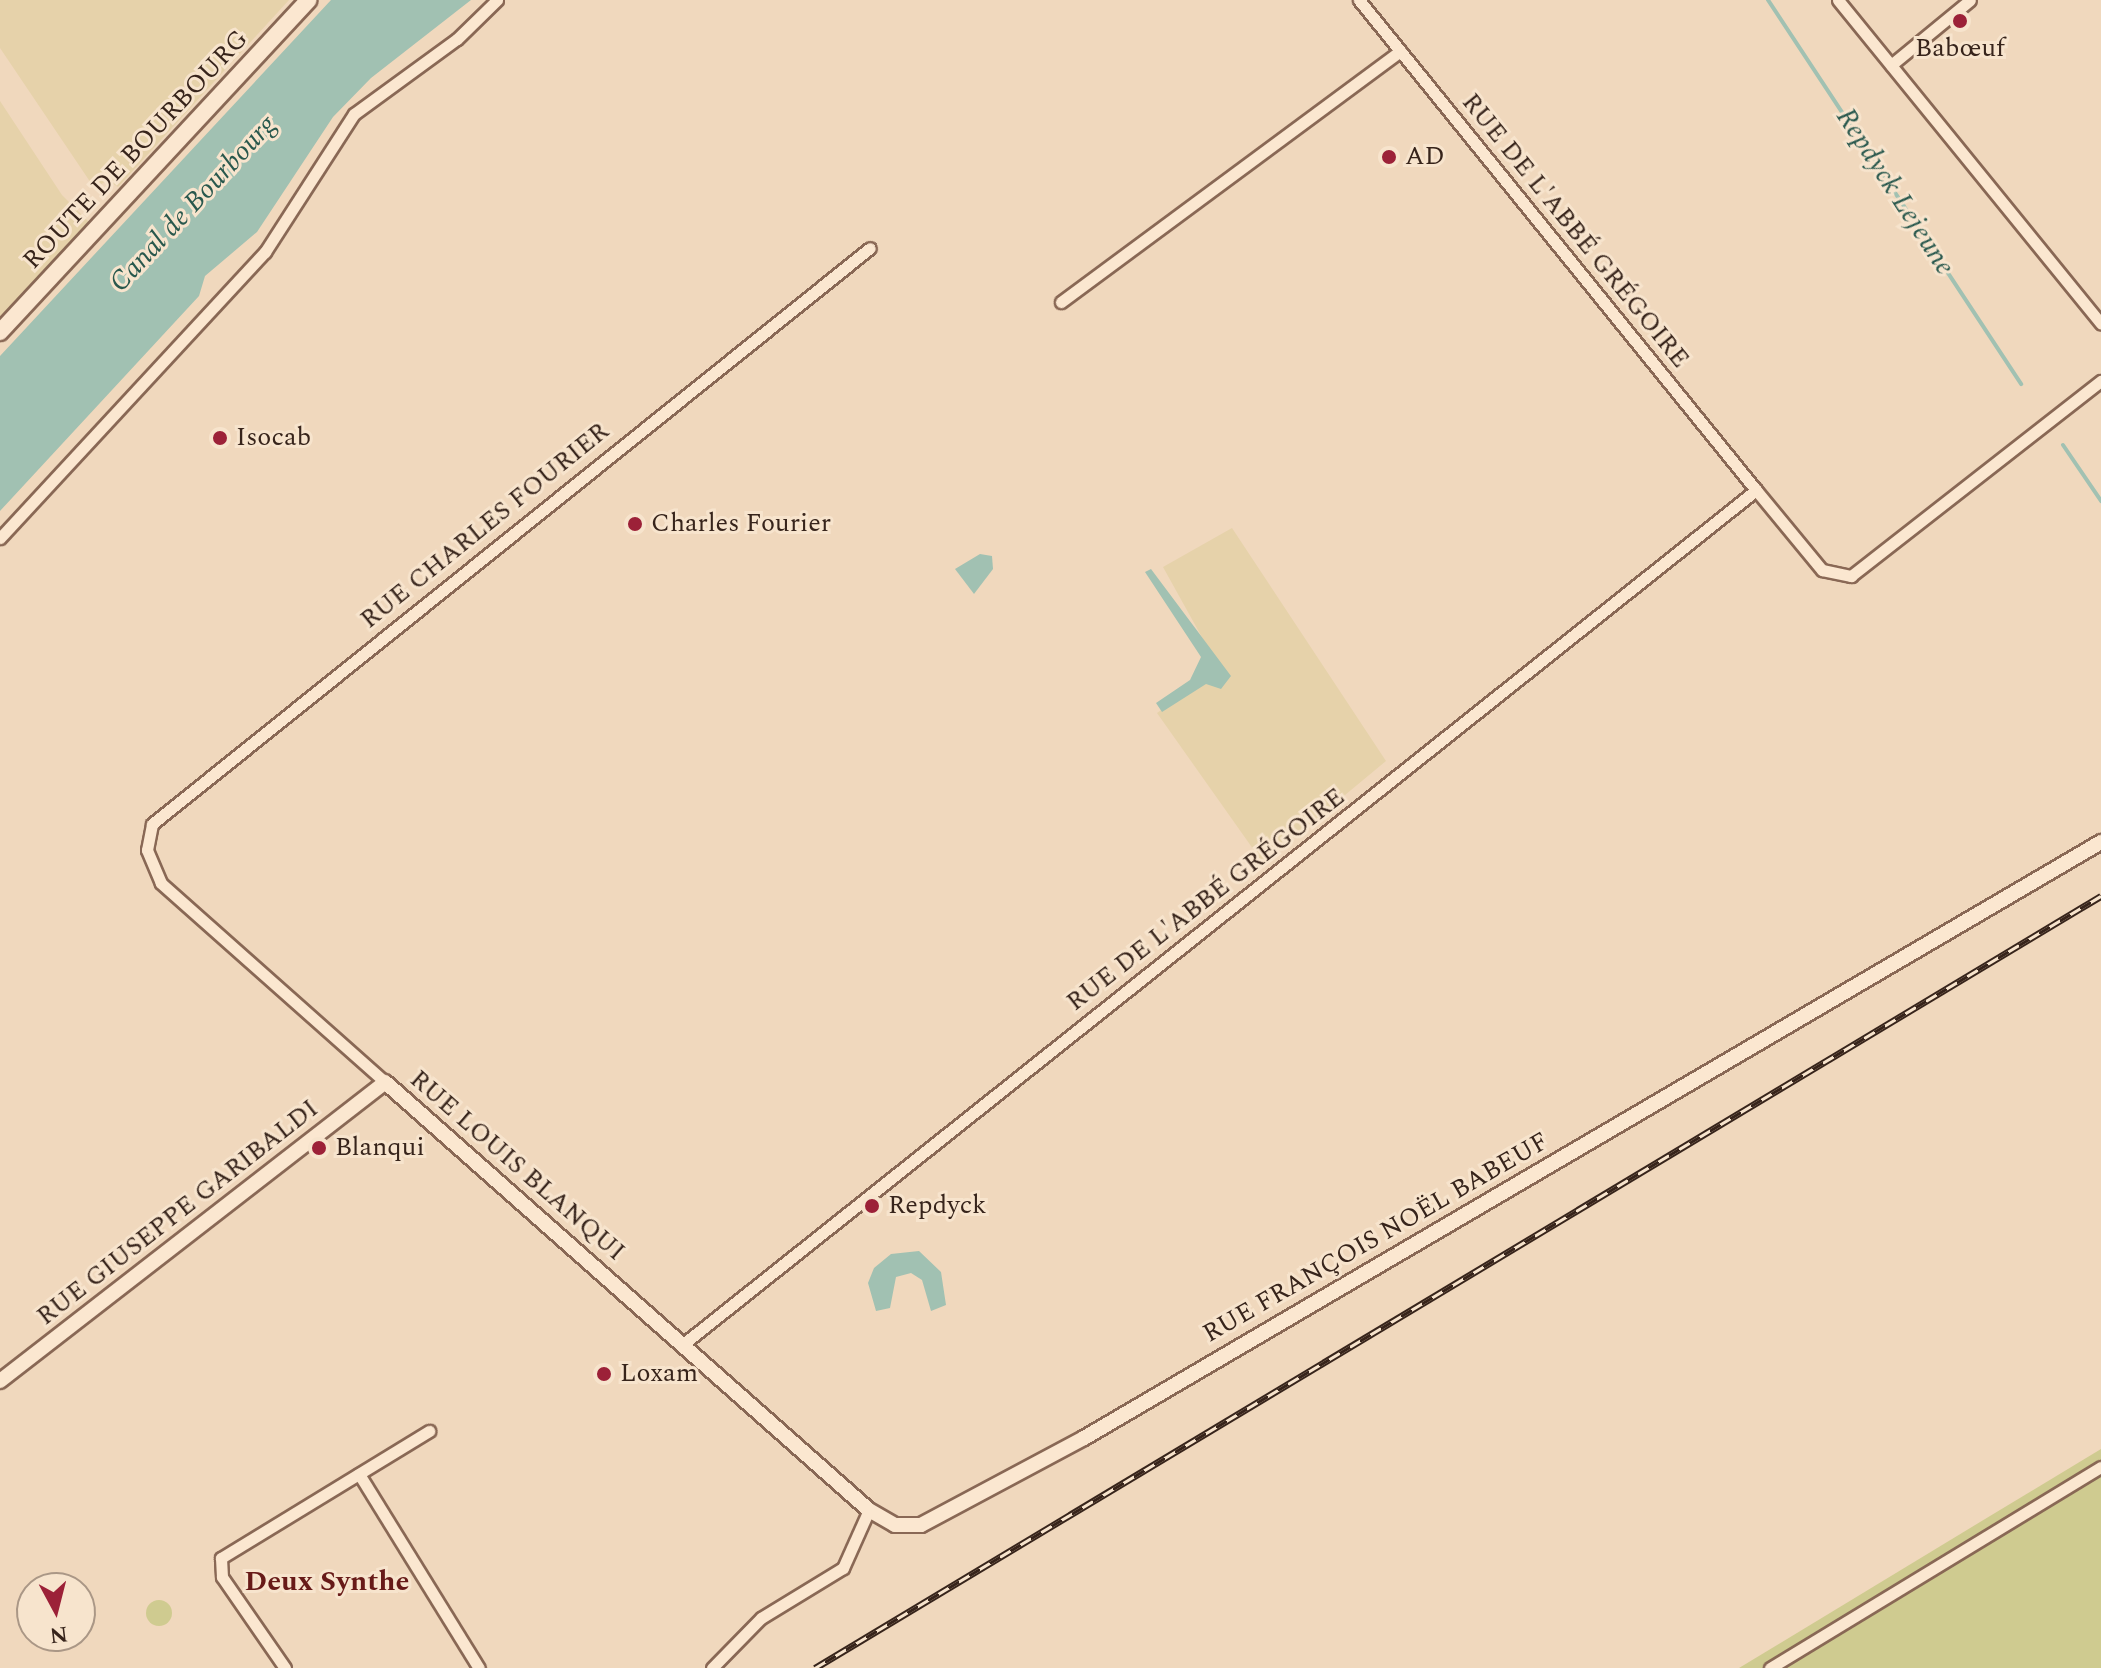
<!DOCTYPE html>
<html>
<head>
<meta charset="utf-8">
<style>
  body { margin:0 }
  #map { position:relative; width:2101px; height:1668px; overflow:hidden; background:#f0d8bd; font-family:Spectral,serif }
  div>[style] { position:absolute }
  .farmland>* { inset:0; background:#e6d2aa }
  .green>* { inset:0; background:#cfcb90 }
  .round { border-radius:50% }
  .water>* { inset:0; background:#a1c1b2 }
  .stream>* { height:4px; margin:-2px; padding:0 2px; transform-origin:2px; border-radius:2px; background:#a1c1b2 }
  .roads { filter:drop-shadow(2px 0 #896855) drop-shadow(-2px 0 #896855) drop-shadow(0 2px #896855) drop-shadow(0 -2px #896855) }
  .minor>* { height:11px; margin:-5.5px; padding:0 5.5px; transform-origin:5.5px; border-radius:5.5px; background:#fbe7d0 }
  .tertiary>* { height:14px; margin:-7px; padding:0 7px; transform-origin:7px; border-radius:7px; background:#fbe7d0 }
  .secondary>* { height:16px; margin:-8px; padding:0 8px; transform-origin:8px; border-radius:8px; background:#fbe7d0 }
  .rail>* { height:7px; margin-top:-3.5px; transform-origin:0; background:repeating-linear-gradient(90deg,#f7e4cd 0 12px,#37241b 0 24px); box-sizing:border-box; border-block:2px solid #37241b }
  .dots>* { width:22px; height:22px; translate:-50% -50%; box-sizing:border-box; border:4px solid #f7e4cd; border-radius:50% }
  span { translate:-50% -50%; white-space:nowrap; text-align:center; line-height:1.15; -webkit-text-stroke:6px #f7e4cd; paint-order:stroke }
  .poi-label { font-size:26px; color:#37241b }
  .left { translate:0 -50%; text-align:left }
  .street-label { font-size:26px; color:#37241b }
  .water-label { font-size:28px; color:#29584d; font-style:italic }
  .neighbourhood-label { font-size:28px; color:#671a18; font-weight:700 }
  .north { position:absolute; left:16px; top:1572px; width:80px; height:80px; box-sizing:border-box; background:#f7e4cd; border:2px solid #aa9786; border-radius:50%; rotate:173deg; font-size:22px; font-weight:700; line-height:32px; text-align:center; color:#37241b }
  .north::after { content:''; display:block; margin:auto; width:28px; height:36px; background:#9c2138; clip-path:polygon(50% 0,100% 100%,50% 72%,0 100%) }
</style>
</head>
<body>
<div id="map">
  <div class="farmland">
    <i style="clip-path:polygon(0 0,289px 0,118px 187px,107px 180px,95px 189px,0 48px)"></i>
    <i style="clip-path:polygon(0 101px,62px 195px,90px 223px,0 317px)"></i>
    <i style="clip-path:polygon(1232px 528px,1386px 761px,1263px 863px,1157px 713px,1219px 668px,1163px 567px)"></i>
  </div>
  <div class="green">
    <i style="clip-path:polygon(2101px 1449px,2101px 1668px,1739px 1668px,1990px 1516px)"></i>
    <i class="round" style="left:146px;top:1600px;width:26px;height:26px"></i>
  </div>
  <div class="water">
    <i style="clip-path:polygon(331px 0,471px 0,371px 78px,333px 117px,257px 232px,205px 276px,199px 296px,0 511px,0 356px)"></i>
    <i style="clip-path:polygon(980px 554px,992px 556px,993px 569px,974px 594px,955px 569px)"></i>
    <i style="clip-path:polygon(1151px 569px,1231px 676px,1221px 689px,1206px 684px,1162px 712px,1156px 703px,1190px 680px,1201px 657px,1145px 572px)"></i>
    <i style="clip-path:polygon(919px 1251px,941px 1272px,946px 1305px,931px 1311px,922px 1280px,911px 1273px,896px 1277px,890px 1308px,876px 1311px,868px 1283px,874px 1268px,891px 1254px)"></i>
  </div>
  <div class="stream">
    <i style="left:1768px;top:0;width:460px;rotate:56.6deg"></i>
    <i style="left:2063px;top:445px;width:68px;rotate:55.8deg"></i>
  </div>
  <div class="roads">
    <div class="minor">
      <i style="left:1359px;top:0;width:631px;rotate:50.99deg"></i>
      <i style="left:1838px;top:0;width:417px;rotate:50.9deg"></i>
      <i style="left:1891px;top:65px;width:102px;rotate:-39.4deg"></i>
      <i style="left:1061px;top:302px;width:422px;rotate:-36.5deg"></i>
      <i style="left:0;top:538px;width:390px;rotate:-47.2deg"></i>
      <i style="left:265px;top:252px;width:164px;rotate:-57.2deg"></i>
      <i style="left:354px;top:114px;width:127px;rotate:-36.1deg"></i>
      <i style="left:457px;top:39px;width:56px;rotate:-44.3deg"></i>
      <i style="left:385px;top:1082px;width:300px;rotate:-138.4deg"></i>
      <i style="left:161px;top:883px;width:36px;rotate:-113deg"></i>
      <i style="left:147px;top:850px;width:26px;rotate:-79deg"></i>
      <i style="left:152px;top:824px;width:920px;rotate:-38.74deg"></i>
      <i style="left:682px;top:1345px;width:1373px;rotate:-38.52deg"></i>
      <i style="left:1756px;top:490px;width:104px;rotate:50.5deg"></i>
      <i style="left:1822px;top:570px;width:30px;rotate:12deg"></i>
      <i style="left:1851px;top:576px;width:317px;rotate:-38deg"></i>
      <i style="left:359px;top:1474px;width:228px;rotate:58.3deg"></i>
      <i style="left:285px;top:1668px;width:111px;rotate:-124.7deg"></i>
      <i style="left:222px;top:1577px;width:19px;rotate:-93deg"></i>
      <i style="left:221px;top:1558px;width:244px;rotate:-31.4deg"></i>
      <i style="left:712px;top:1668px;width:70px;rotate:-45.6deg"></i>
      <i style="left:761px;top:1618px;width:96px;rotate:-31.4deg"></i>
      <i style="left:843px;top:1568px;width:64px;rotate:-65.9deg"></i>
      <i style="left:1770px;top:1668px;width:387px;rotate:-31.3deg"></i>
    </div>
    <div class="tertiary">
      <i style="left:0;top:1381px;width:487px;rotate:-37.8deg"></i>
      <i style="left:385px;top:1082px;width:646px;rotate:41.49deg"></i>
      <i style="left:869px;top:1510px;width:30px;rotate:30deg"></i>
      <i style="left:895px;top:1525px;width:26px"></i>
      <i style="left:921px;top:1525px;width:185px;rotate:-28.1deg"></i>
      <i style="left:1084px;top:1438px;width:1179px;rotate:-30.37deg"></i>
    </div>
    <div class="secondary">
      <i style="left:0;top:332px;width:453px;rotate:-47.1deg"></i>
    </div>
  </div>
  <div class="rail">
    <i style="left:815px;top:1668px;width:1500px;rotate:-30.98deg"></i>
  </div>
  <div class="dots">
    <i style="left:1960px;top:21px;background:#9c2138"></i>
    <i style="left:1389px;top:157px;background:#9c2138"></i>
    <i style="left:220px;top:438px;background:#9c2138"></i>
    <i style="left:635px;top:524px;background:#9c2138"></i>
    <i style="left:319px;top:1148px;background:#9c2138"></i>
    <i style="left:872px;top:1206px;background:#9c2138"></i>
    <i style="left:604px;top:1374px;background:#9c2138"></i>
  </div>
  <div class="poi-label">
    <span style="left:1960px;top:49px">Babœuf</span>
    <span class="left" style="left:1405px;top:157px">AD</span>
    <span class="left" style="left:236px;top:438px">Isocab</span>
    <span class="left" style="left:651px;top:524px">Charles Fourier</span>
    <span class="left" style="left:335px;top:1148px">Blanqui</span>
    <span class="left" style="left:888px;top:1206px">Repdyck</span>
    <span class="left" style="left:620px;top:1374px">Loxam</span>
  </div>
  <div class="street-label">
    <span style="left:136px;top:150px;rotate:-47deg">ROUTE DE BOURBOURG</span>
    <span style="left:1575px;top:231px;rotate:51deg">RUE DE L'ABBÉ GRÉGOIRE</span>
    <span style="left:485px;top:526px;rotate:-39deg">RUE CHARLES FOURIER</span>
    <span style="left:1206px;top:900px;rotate:-38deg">RUE DE L'ABBÉ GRÉGOIRE</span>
    <span style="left:517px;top:1166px;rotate:41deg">RUE LOUIS BLANQUI</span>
    <span style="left:178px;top:1213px;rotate:-38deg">RUE GIUSEPPE GARIBALDI</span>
    <span style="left:1376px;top:1238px;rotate:-30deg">RUE FRANÇOIS NOËL BABEUF</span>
  </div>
  <div class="water-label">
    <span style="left:1895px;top:192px;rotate:57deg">Repdyck Lejeune</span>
    <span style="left:193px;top:204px;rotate:-47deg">Canal de Bourbourg</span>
  </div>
  <div class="neighbourhood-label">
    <span style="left:327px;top:1582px">Deux Synthe</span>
  </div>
  <div class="north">N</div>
</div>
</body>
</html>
